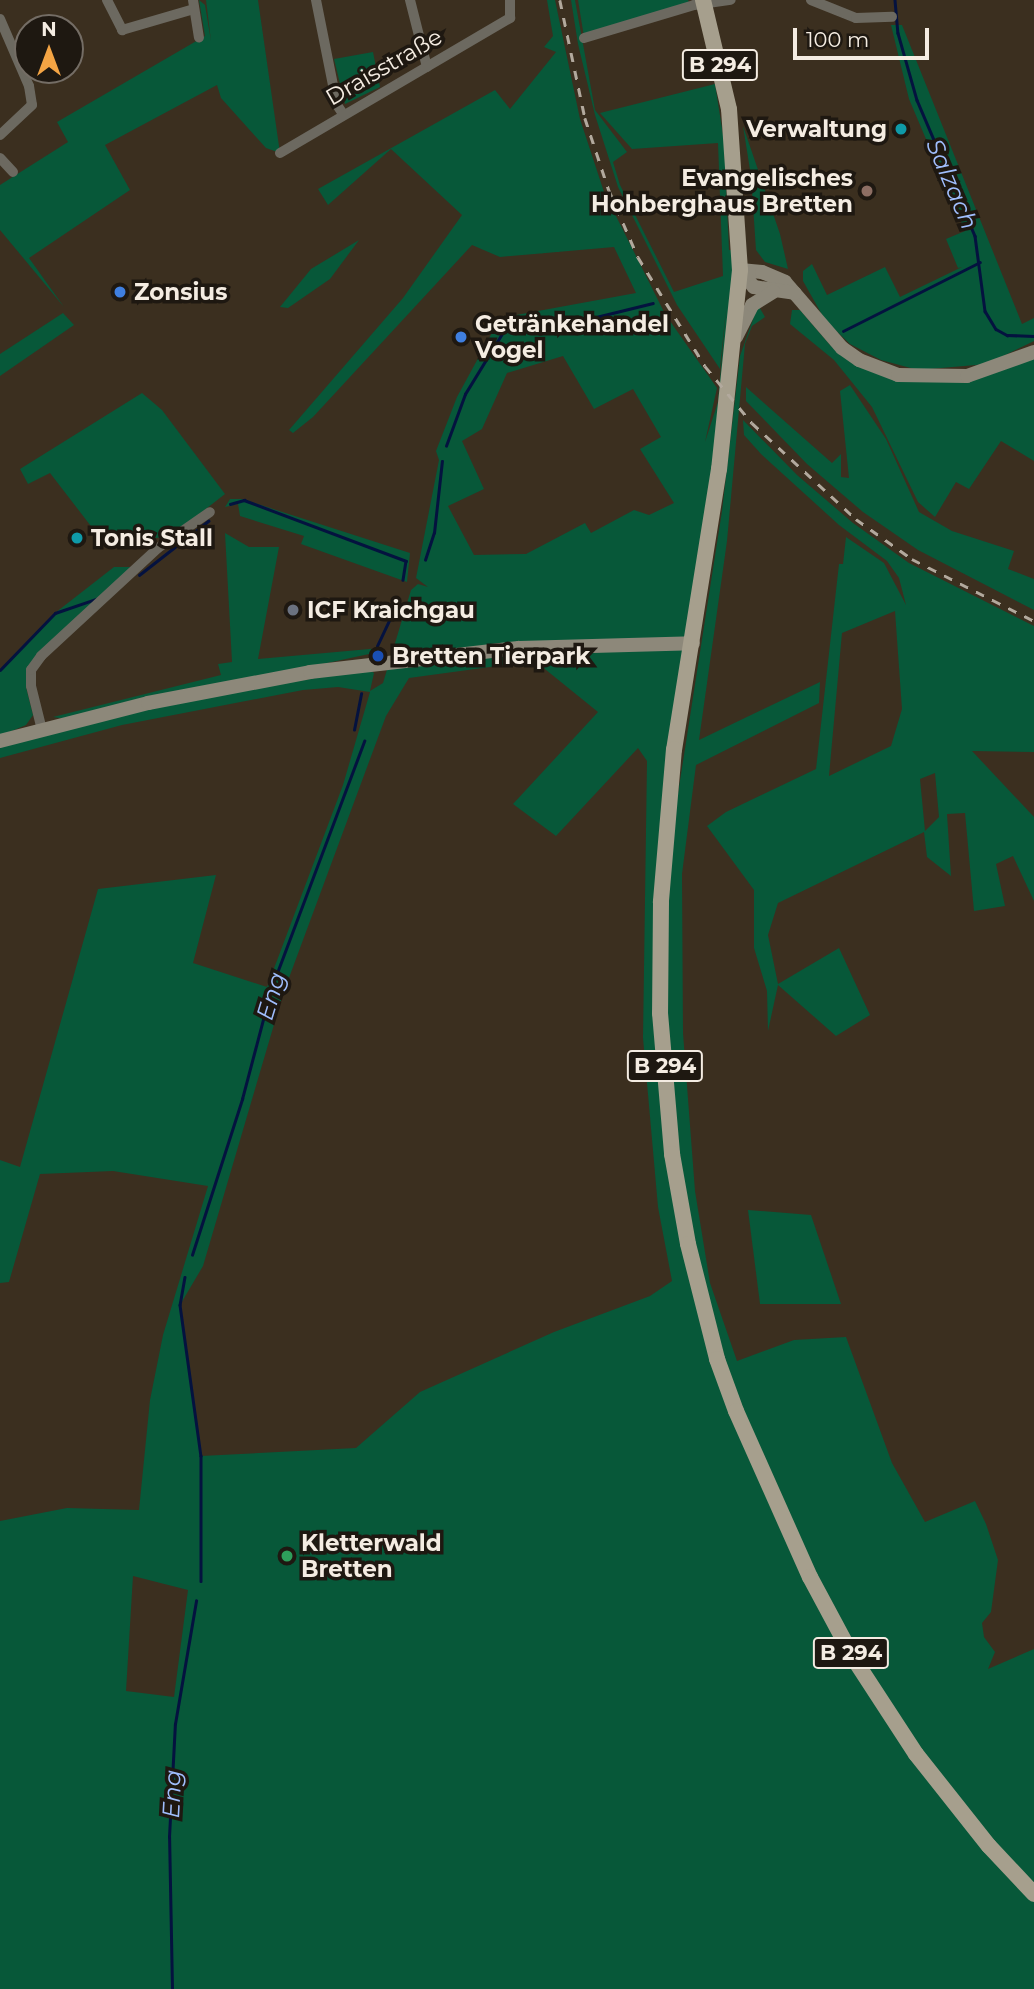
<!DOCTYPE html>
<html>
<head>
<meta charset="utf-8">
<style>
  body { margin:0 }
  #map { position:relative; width:1034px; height:1989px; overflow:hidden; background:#3b2f1f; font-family:Montserrat,sans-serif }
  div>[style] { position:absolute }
  .green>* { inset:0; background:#075839 }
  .stream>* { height:2.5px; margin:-1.25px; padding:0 1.25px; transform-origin:1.25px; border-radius:1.25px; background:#04123f }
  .street>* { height:10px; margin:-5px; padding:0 5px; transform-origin:5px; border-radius:5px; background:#6c6960 }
  .secondary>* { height:14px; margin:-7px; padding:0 7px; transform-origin:7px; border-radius:7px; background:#8d887a }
  .primary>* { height:16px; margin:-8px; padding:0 8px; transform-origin:8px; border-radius:8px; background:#a69f8d }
  .rail>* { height:2.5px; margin-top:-1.25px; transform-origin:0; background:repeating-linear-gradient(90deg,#b2a99d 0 9px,transparent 0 18px) }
  .dots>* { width:19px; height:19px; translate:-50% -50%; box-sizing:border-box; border:4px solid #1e1811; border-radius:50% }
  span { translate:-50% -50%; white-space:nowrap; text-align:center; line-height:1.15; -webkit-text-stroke:7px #1e1811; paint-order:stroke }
  .shield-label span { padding:2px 5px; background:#1e1811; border:2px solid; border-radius:5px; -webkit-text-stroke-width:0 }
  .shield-label { font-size:21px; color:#f4ece2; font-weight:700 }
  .street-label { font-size:23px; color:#f4ece2 }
  .poi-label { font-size:23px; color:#f4ece2; font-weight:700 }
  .right { translate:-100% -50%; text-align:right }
  .left { translate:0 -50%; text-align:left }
  .water-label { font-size:24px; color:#a0befd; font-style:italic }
  .north { position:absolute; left:14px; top:14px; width:70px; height:70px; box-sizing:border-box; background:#1e1811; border:2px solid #746d65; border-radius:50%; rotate:0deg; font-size:19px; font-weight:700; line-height:28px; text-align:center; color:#f4ece2 }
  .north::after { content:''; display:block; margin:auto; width:24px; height:32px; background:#f4a444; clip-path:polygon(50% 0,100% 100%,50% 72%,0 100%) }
  .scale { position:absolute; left:793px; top:28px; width:136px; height:32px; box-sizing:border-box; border:4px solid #f4ece2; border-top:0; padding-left:9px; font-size:21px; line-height:24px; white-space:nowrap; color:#f4ece2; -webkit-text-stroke:5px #1e1811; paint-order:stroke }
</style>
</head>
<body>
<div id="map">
  <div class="green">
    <i style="clip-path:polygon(199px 0,205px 5px,211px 41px,206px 0,258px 0,280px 153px,266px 148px,221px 98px,217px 85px,105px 145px,130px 190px,29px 258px,64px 307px,0 230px,0 185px,68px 142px,57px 122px,205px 36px)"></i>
    <i style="clip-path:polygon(evenodd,547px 0,555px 0,580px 119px,604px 192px,665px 314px,717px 388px,705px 442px,718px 402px,726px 309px,720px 369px,677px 305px,618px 187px,595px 115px,578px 44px,571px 0,575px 0,595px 110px,627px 152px,613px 162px,620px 185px,674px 292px,723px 276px,718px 143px,632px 149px,600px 113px,715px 84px,724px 141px,729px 250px,740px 251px,663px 890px,722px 511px,740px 356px,758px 305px,765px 317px,752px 326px,745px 344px,727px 541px,699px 740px,820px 682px,819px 703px,696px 765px,682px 874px,683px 1033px,695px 1191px,710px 1283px,737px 1361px,794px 1340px,846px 1337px,892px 1463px,925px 1522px,975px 1501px,986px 1524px,998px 1560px,991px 1612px,982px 1623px,984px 1637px,995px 1652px,988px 1669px,1034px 1649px,1034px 1989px,0 1989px,0 1521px,67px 1508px,139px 1510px,150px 1400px,163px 1335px,208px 1186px,113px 1171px,40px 1174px,9px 1282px,0 1283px,0 1160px,20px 1167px,98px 889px,216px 875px,193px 963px,267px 987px,343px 785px,370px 692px,338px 687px,303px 690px,122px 725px,0 758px,0 746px,151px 706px,368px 669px,374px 673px,370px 691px,383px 683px,411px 590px,418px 584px,428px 587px,416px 578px,439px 460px,436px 451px,457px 397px,500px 318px,636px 293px,614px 247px,500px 257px,472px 245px,313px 417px,293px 433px,289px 430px,403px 298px,462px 215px,391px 149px,328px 205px,318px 189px,495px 90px,510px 109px,556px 52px,544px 47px,553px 36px,547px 0,563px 356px,594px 409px,633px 389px,661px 437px,640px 449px,674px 503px,649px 515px,634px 510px,591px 533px,585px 523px,526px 554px,474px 555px,448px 506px,484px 489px,462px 441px,482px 429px,507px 373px,563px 356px,547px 0,535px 661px,598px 712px,513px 804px,556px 836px,638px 748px,647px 761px,643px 1038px,658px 1207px,672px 1281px,650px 1296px,554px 1332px,420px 1392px,356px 1448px,201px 1456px,180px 1305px,203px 1266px,283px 994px,386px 716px,409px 678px,535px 661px,547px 0,133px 1576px,188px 1590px,174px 1697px,126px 1691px,133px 1576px)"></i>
    <i style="clip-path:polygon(578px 0,688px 0,690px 4px,584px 37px)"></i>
    <i style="clip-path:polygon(891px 25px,902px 25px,1022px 324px,1034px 318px,1034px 341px,987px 364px,918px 370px,881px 360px,850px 344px,825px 320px,803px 281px,803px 271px,812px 264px,827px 295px,885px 267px,900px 297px,962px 267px,958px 268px,946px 239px,965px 231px,909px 99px)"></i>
    <i style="clip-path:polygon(373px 52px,380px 87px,345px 104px,334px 59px)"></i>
    <i style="clip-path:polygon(743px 126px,780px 234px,788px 269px,765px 262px,756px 250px,751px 176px)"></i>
    <i style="clip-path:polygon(359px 240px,330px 279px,288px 308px,280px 307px,311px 269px)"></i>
    <i style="clip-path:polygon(792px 310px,800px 310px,830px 345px,896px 379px,967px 381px,1034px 358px,1034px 461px,1001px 441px,969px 489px,956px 482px,935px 517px,918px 502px,872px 407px,834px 360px,790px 324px)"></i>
    <i style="clip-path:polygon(63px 313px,74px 325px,0 376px,0 354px)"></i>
    <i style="clip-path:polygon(850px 385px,886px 439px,919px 512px,952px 531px,1014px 551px,1008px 569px,1034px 579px,1034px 610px,918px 550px,863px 512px,807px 464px,746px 401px,746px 387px,832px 463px,841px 454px,841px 477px,849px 478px,840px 391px)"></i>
    <i style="clip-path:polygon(142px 393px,162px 410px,225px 494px,170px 537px,138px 539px,107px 547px,50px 473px,28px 484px,20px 469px)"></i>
    <i style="clip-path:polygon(evenodd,743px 420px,797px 475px,853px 523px,909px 563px,1034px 626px,1034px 752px,972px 751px,1034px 817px,1034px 901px,1013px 856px,996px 864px,1005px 906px,974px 911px,965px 813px,947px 814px,951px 876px,927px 857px,924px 832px,778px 903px,768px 935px,778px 984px,839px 948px,870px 1015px,836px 1036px,778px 985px,768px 1031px,767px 991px,754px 948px,754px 890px,707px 826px,726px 812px,816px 769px,839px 564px,843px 564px,846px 537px,884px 563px,906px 605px,899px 578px,887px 561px,839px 525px,761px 454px,744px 435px,743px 420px,895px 611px,902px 709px,891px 746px,829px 776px,842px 633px,895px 611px,743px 420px,935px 773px,939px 817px,925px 831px,920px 779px,935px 773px)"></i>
    <i style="clip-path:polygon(230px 499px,242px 499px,410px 553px,407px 582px,301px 544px,304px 536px,240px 516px,238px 504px,225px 507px)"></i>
    <i style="clip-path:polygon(225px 533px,249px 547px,279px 547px,258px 659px,381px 648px,383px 651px,66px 719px,53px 717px,221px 675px,218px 664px,232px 662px)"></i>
    <i style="clip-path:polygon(114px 567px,132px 567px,49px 647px,26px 687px,33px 715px,26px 725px,0 736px,0 670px,55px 613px)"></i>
    <i style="clip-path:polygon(748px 1210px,811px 1215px,841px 1304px,760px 1304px)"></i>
  </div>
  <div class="stream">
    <i style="left:895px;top:0;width:33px;rotate:85deg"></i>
    <i style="left:898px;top:33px;width:70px;rotate:74.2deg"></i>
    <i style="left:917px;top:100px;width:148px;rotate:66.9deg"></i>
    <i style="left:975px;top:236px;width:76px;rotate:82.4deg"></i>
    <i style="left:985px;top:311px;width:21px;rotate:59deg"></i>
    <i style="left:996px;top:329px;width:13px;rotate:29deg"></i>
    <i style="left:1007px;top:335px;width:27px;rotate:2deg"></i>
    <i style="left:843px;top:331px;width:153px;rotate:-26.7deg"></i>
    <i style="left:446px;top:446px;width:55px;rotate:-69.9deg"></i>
    <i style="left:465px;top:394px;width:73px;rotate:-58.5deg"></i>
    <i style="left:503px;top:332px;width:14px;rotate:-25deg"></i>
    <i style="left:516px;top:326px;width:24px;rotate:12deg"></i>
    <i style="left:539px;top:331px;width:117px;rotate:-13.8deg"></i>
    <i style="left:230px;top:504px;width:15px;rotate:-16deg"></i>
    <i style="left:244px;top:500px;width:173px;rotate:20.6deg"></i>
    <i style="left:406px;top:561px;width:19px;rotate:99deg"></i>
    <i style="left:425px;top:560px;width:28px;rotate:-72deg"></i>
    <i style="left:434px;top:533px;width:72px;rotate:-83.7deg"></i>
    <i style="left:139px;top:575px;width:88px;rotate:-38deg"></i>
    <i style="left:377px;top:646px;width:42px;rotate:-64.7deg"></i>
    <i style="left:0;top:670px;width:79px;rotate:-46deg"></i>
    <i style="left:55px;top:613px;width:43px;rotate:-18.9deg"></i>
    <i style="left:354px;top:730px;width:37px;rotate:-79deg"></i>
    <i style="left:192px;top:1255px;width:164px;rotate:-72.2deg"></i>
    <i style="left:242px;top:1099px;width:114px;rotate:-75.2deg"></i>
    <i style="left:271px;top:989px;width:265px;rotate:-69.4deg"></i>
    <i style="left:185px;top:1277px;width:28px;rotate:100deg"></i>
    <i style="left:180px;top:1305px;width:152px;rotate:82.1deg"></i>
    <i style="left:201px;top:1456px;width:125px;rotate:90deg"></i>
    <i style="left:172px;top:1989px;width:152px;rotate:-91.1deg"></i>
    <i style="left:169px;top:1837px;width:113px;rotate:-87deg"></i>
    <i style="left:175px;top:1724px;width:125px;rotate:-80.3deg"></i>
  </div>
  <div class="street">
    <i style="left:107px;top:0;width:34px;rotate:63deg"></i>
    <i style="left:122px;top:30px;width:75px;rotate:-16.3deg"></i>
    <i style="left:193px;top:0;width:38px;rotate:81deg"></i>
    <i style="left:316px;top:0;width:107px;rotate:78.7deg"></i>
    <i style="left:337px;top:105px;width:11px;rotate:56deg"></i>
    <i style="left:410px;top:0;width:69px;rotate:75.8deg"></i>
    <i style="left:811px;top:0;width:48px;rotate:21.8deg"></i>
    <i style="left:856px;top:18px;width:36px;rotate:-2deg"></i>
    <i style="left:0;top:19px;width:73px;rotate:66.6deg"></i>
    <i style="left:29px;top:86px;width:19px;rotate:81deg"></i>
    <i style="left:32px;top:105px;width:44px;rotate:136.8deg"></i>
    <i style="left:584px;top:38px;width:115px;rotate:-16.7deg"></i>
    <i style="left:694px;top:5px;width:37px;rotate:-8deg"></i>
    <i style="left:280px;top:153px;width:267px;rotate:-30.4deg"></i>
    <i style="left:510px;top:18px;width:18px;rotate:-90deg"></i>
    <i style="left:0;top:158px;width:19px;rotate:47deg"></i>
    <i style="left:42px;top:730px;width:45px;rotate:-104deg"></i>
    <i style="left:31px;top:686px;width:16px;rotate:-90deg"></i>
    <i style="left:31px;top:670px;width:17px;rotate:-54deg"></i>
    <i style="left:41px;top:656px;width:159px;rotate:-42.7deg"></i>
    <i style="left:158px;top:548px;width:63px;rotate:-34.7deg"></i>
  </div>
  <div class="secondary">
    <i style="left:740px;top:270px;width:22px;rotate:5deg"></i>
    <i style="left:762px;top:272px;width:25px;rotate:23deg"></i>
    <i style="left:785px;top:282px;width:87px;rotate:49.2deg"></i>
    <i style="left:842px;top:348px;width:21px;rotate:35deg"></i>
    <i style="left:859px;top:360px;width:42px;rotate:21deg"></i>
    <i style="left:898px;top:375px;width:69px;rotate:0.8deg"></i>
    <i style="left:967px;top:376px;width:71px;rotate:-19.7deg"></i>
    <i style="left:740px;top:270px;width:22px;rotate:51deg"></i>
    <i style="left:754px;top:287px;width:41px;rotate:8.3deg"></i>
    <i style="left:736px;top:337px;width:36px;rotate:-63deg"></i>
    <i style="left:752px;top:305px;width:25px;rotate:-32deg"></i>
    <i style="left:0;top:741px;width:153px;rotate:-14.4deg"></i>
    <i style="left:148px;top:703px;width:165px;rotate:-10.8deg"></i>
    <i style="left:310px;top:672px;width:210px;rotate:-6.6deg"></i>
    <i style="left:519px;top:648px;width:174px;rotate:-1.6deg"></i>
  </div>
  <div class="primary">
    <i style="left:703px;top:0;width:112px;rotate:76.6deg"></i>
    <i style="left:729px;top:109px;width:161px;rotate:86.1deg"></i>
    <i style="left:740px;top:270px;width:200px;rotate:96deg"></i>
    <i style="left:719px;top:469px;width:284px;rotate:99.1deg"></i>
    <i style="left:674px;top:749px;width:154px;rotate:94.9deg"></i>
    <i style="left:661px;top:902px;width:111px;rotate:90.5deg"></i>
    <i style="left:660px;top:1013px;width:142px;rotate:85.1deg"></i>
    <i style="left:672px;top:1154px;width:91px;rotate:79.9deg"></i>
    <i style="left:688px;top:1244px;width:119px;rotate:75.8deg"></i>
    <i style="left:717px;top:1359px;width:55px;rotate:69.9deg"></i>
    <i style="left:736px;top:1411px;width:182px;rotate:66deg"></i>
    <i style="left:810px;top:1577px;width:93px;rotate:61.8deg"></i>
    <i style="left:854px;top:1659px;width:113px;rotate:56.9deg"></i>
    <i style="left:916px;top:1754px;width:117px;rotate:51.6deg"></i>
    <i style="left:989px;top:1846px;width:66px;rotate:46.8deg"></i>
  </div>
  <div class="rail">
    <i style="left:560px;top:0;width:121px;rotate:78deg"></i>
    <i style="left:585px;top:118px;width:76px;rotate:71.6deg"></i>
    <i style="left:609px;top:190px;width:73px;rotate:66.6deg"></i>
    <i style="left:638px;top:257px;width:128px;rotate:58.4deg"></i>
    <i style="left:705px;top:366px;width:74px;rotate:50.5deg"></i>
    <i style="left:752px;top:423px;width:142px;rotate:42.7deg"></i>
    <i style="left:856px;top:519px;width:69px;rotate:35.5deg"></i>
    <i style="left:912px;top:559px;width:137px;rotate:26.9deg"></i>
  </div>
  <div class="dots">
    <i style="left:901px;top:129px;background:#0f9aa8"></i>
    <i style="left:867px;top:191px;background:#8d6e63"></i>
    <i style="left:120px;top:292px;background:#3f7fe0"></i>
    <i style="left:461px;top:337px;background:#3f7fe0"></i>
    <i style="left:77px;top:538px;background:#0f9aa8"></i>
    <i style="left:293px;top:610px;background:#6b7280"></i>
    <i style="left:378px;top:656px;background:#1a4fb4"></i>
    <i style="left:287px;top:1556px;background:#2e9e5b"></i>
  </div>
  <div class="shield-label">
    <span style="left:720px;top:65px">B 294</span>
    <span style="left:665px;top:1066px">B 294</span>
    <span style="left:851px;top:1653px">B 294</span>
  </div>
  <div class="street-label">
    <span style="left:384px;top:67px;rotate:-30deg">Draisstraße</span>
  </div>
  <div class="poi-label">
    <span class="right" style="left:887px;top:129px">Verwaltung</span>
    <span class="right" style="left:853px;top:191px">Evangelisches<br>Hohberghaus Bretten</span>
    <span class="left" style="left:134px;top:292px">Zonsius</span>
    <span class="left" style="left:475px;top:337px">Getränkehandel<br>Vogel</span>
    <span class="left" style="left:91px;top:538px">Tonis Stall</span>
    <span class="left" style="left:307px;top:610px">ICF Kraichgau</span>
    <span class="left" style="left:392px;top:656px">Bretten Tierpark</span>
    <span class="left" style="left:301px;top:1556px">Kletterwald<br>Bretten</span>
  </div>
  <div class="water-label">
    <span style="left:952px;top:184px;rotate:67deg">Salzach</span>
    <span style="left:271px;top:996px;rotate:-73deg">Eng</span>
    <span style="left:172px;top:1794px;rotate:-87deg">Eng</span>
  </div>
  <div class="north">N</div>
  <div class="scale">100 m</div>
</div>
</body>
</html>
